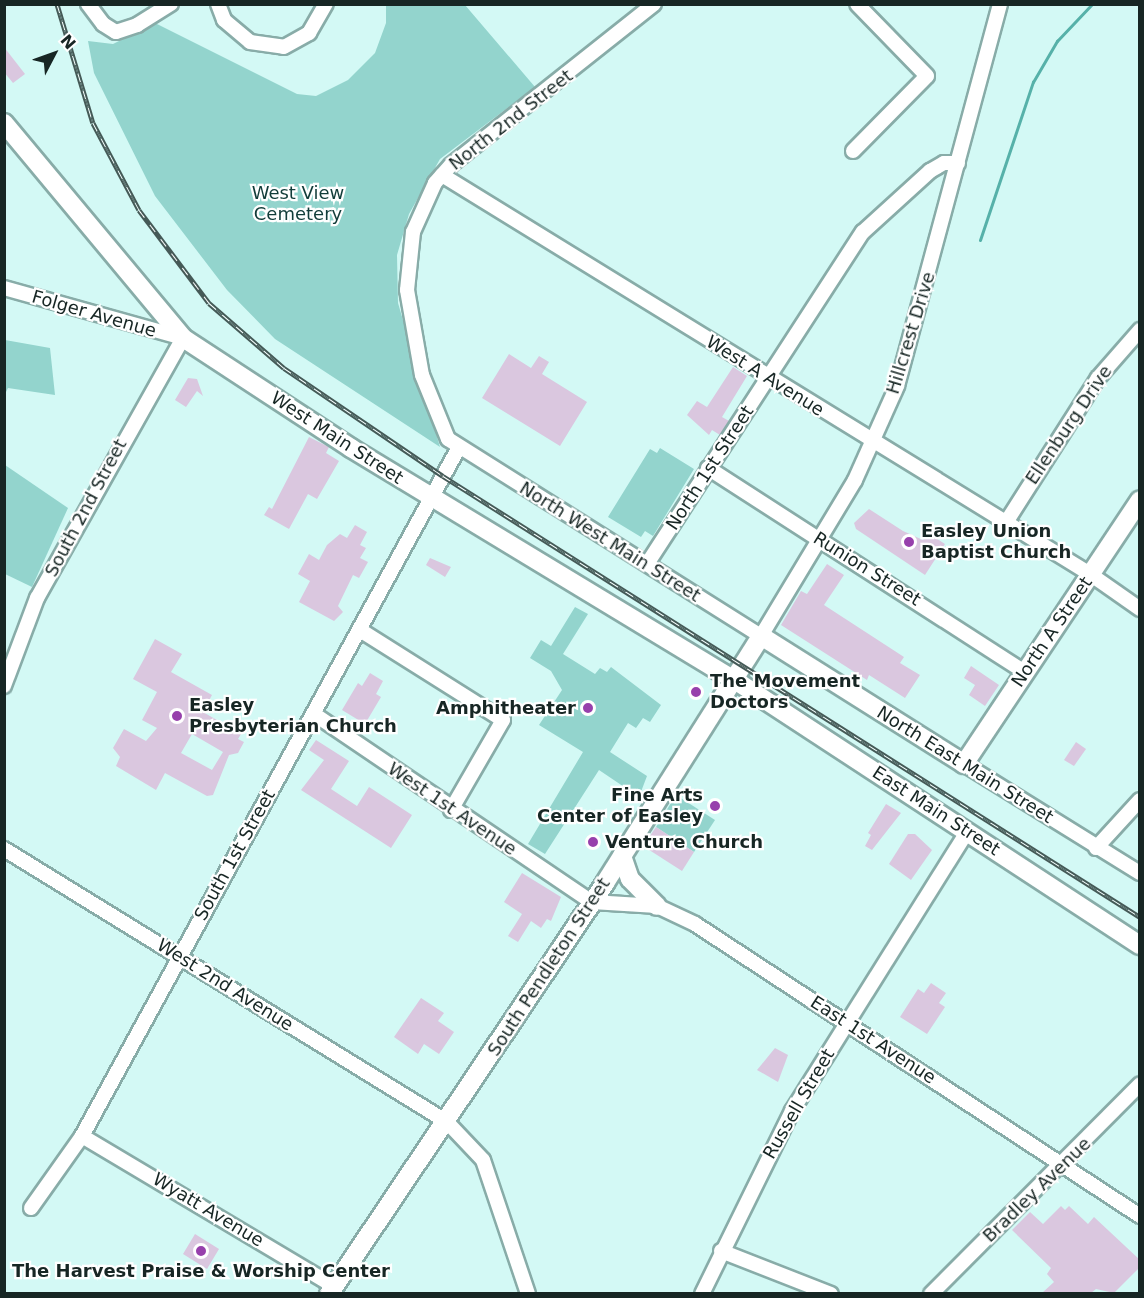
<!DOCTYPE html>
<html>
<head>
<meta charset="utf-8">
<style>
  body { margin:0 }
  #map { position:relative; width:1144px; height:1298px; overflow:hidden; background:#d3f9f5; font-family:"DejaVu Sans",sans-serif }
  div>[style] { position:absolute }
  .green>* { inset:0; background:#93d4cd }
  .stream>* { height:3px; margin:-1.5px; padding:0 1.5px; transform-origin:1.5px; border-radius:1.5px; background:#56b1a9 }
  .building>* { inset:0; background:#dac7df }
  .roads { filter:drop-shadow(2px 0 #88aca8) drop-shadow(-2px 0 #88aca8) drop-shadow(0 2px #88aca8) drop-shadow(0 -2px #88aca8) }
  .minor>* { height:14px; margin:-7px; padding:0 7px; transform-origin:7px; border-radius:7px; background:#fff }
  .major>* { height:18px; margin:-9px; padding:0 9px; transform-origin:9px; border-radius:9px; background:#fff }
  .rail>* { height:5px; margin-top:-2.5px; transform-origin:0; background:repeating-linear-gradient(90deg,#fff 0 9px,#455a57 0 18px); box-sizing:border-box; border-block:2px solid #455a57 }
  .dots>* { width:16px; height:16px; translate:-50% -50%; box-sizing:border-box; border:3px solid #fff; border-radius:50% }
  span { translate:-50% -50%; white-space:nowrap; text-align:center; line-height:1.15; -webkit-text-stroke:4.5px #fff; paint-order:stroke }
  .street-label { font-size:18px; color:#172624 }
  .park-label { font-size:18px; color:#113c39 }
  .poi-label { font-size:18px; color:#172624; font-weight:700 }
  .left { translate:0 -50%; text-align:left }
  .right { translate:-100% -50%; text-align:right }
  .frame { position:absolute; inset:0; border:6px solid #172624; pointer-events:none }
  .north { position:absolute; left:24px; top:24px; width:60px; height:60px; -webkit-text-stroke:4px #fff; paint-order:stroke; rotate:49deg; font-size:16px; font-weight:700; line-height:24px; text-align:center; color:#172624 }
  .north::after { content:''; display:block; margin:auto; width:21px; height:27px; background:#172624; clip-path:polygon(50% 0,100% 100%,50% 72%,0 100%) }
</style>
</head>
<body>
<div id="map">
  <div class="green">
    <i style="clip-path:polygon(386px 5px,465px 5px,535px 87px,440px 159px,409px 214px,397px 255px,398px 303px,440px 447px,275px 339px,227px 290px,155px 196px,94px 73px,88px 41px,113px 44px,155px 23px,297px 94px,316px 96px,348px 80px,375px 53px,386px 23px)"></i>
    <i style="clip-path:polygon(5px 340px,50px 348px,55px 395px,8px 388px,5px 394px)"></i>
    <i style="clip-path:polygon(660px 448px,694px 469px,653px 536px,645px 531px,641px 537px,608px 517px,650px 449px,657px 453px)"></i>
    <i style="clip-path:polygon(5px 465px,68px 508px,32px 587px,5px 574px)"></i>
    <i style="clip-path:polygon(575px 607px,588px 614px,563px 654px,595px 674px,600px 668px,607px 672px,611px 667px,661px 705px,650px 722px,643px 718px,636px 728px,628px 723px,610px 752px,647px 776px,639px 797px,599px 770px,545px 854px,528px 844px,583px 752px,539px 725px,562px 690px,551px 671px,530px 658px,541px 640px,551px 646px)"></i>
    <i style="clip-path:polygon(676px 795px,715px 820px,694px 852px,656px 827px)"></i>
  </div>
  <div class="stream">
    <i style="left:980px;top:240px;width:167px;rotate:-71.5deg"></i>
    <i style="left:1033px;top:82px;width:48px;rotate:-59.7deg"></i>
    <i style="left:1057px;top:41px;width:51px;rotate:-46.6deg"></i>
  </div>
  <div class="building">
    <i style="clip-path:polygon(4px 47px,25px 74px,13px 83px,4px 72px)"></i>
    <i style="clip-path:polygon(509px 354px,531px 368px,539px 356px,549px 362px,542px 374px,587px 402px,560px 446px,482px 398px)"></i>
    <i style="clip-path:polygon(733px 367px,747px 376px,722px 417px,729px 421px,720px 435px,712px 430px,709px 435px,687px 415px,697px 401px,707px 407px)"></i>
    <i style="clip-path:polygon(188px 378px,197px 379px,203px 396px,197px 391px,186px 407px,175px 400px)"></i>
    <i style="clip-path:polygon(309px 437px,329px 447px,326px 453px,339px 461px,317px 499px,308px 494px,289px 529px,264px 515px,269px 507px,272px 509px)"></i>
    <i style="clip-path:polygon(869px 509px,903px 531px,923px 540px,928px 533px,945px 544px,925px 575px,856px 529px,854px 523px)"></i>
    <i style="clip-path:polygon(355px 525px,367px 532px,360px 545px,366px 548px,360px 558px,368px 562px,359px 578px,353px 575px,338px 606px,343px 612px,334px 621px,299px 602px,310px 581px,298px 574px,309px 554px,319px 560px,327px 545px,340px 534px,347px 538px)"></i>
    <i style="clip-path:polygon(430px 558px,451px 567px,445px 577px,426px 565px)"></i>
    <i style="clip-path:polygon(827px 564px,844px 575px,824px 605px,904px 657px,900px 663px,920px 675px,905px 698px,869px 675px,867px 680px,781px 625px,801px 591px,807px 594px)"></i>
    <i style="clip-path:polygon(evenodd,155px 639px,182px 654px,171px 672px,212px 695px,203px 712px,241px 734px,238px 739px,244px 742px,238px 753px,229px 755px,213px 795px,207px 796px,165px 773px,156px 790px,116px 766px,120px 757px,113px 748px,124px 729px,146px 741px,157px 728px,142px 720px,157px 692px,133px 679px,155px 639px,192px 734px,223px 752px,212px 770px,181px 753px,192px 734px)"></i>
    <i style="clip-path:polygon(971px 666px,999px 685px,985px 706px,969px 695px,975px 685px,964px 678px)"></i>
    <i style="clip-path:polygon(370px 673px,383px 681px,376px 694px,381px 697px,365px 724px,342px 710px,358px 683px,362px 686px)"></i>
    <i style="clip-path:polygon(316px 740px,349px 761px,331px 789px,357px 806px,369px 787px,412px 815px,391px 848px,301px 790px,324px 760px,309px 750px)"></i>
    <i style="clip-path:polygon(1076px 742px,1086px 749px,1074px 766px,1064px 760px)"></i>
    <i style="clip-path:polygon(886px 804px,901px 813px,872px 850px,865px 846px,871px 835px,868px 833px)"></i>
    <i style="clip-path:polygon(656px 827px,694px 852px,682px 871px,643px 846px)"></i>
    <i style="clip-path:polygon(908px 834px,915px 834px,932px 850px,911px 880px,889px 864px)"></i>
    <i style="clip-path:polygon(522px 873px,561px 897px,551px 921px,547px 919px,541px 928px,531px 921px,518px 942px,508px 936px,522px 914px,504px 902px)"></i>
    <i style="clip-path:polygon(931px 983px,946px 993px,939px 1003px,945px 1007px,927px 1034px,900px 1017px,918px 989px,924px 993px)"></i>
    <i style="clip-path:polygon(421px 998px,444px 1013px,438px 1021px,454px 1032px,439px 1054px,424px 1044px,418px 1054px,394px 1037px)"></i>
    <i style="clip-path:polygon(775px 1048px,788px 1055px,778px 1082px,757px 1070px)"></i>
    <i style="clip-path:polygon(1061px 1206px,1065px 1210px,1069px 1206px,1088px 1224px,1094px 1217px,1140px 1260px,1140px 1267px,1114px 1293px,1096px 1289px,1091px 1293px,1042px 1293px,1054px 1282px,1047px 1274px,1051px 1268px,1012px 1230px,1030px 1212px,1043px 1224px)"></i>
    <i style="clip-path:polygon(195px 1234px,219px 1249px,207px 1269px,183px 1254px)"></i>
  </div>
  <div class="roads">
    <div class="minor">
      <i style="left:88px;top:4px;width:25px;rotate:53deg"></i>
      <i style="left:103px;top:24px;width:15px;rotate:32deg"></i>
      <i style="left:116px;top:32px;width:22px;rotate:-18deg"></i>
      <i style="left:137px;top:25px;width:40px;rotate:-32deg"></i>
      <i style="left:218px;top:4px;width:17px;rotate:69deg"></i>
      <i style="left:224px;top:20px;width:34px;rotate:40deg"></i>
      <i style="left:250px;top:42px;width:34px;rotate:8deg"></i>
      <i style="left:284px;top:47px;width:29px;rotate:-29deg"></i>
      <i style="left:309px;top:33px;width:34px;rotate:-60deg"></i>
      <i style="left:654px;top:4px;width:259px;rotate:141.6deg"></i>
      <i style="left:451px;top:165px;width:24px;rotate:132deg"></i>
      <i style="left:435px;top:183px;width:54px;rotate:114.2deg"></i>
      <i style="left:413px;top:232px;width:58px;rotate:95.9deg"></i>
      <i style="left:407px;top:290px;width:86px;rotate:80deg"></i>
      <i style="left:422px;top:375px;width:69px;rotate:67.9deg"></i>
      <i style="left:448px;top:439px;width:370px;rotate:32.2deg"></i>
      <i style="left:761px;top:636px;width:182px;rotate:-58.9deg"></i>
      <i style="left:855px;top:480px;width:103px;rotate:-65.9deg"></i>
      <i style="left:897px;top:386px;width:396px;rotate:-74.9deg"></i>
      <i style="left:853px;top:151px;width:105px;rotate:-45.4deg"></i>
      <i style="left:927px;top:76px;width:100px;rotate:-134.2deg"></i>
      <i style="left:442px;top:175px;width:761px;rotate:31.62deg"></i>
      <i style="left:1090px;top:574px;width:61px;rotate:35deg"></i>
      <i style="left:4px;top:288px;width:186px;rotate:15.6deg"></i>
      <i style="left:183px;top:338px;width:298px;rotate:119.3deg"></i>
      <i style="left:37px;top:598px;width:94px;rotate:110.6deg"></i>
      <i style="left:708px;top:468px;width:377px;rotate:32.8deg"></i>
      <i style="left:1005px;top:524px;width:173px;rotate:-57.5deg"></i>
      <i style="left:1098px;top:378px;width:64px;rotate:-48.8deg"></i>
      <i style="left:647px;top:564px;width:396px;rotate:-57deg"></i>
      <i style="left:863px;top:232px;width:91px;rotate:-42.3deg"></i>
      <i style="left:930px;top:171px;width:16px;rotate:-30deg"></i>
      <i style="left:944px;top:163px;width:14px"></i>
      <i style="left:360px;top:630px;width:169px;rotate:32.2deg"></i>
      <i style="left:503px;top:720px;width:104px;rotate:120deg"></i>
      <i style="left:314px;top:714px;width:336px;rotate:34.1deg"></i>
      <i style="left:592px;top:902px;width:65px;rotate:3.5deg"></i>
      <i style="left:657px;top:906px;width:42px;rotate:25.3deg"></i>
      <i style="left:695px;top:924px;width:532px;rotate:33.27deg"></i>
      <i style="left:964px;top:764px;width:207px;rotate:31.8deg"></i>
      <i style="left:1096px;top:848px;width:65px;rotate:-47.5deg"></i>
      <i style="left:4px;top:849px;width:520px;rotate:31.64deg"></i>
      <i style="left:447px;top:1122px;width:52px;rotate:46.5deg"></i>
      <i style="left:483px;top:1160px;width:141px;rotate:71.4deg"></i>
      <i style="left:82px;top:1136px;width:293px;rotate:30.8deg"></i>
      <i style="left:31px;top:1208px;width:88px;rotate:-54.7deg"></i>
      <i style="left:82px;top:1136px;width:783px;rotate:-61.31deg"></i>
      <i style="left:721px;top:1251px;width:118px;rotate:21.4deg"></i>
      <i style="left:702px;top:1294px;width:204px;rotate:-63.8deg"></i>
      <i style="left:792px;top:1111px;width:329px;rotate:-57.9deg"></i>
      <i style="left:931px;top:1294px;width:296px;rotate:-45.1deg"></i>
    </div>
    <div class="major">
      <i style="left:4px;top:123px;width:280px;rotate:50.2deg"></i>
      <i style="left:183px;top:338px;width:201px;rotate:33.2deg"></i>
      <i style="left:351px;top:448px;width:446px;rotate:31.2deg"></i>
      <i style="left:733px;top:679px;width:486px;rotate:33.2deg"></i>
      <i style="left:622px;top:856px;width:24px;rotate:71deg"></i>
      <i style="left:630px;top:879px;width:38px;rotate:45deg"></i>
      <i style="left:329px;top:1294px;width:495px;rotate:-56.1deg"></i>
      <i style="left:605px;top:883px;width:292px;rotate:-57.7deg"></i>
      <i style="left:761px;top:636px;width:240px;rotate:32.2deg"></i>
      <i style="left:964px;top:764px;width:317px;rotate:-56.3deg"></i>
    </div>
  </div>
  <div class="rail">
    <i style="left:57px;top:4px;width:124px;rotate:73.2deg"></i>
    <i style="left:93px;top:123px;width:98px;rotate:62.1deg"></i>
    <i style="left:139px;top:210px;width:116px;rotate:53deg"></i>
    <i style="left:209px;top:303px;width:99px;rotate:40.9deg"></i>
    <i style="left:284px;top:368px;width:192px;rotate:34.2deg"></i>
    <i style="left:443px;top:476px;width:825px;rotate:32.32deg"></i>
  </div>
  <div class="dots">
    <i style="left:909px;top:542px;background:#9740ac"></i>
    <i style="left:696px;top:692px;background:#9740ac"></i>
    <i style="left:588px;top:708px;background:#9740ac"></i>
    <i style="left:177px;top:716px;background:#9740ac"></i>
    <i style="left:715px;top:806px;background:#9740ac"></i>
    <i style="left:593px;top:842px;background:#9740ac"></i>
    <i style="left:201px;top:1251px;background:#9740ac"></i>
  </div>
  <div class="street-label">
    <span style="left:511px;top:120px;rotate:-38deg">North 2nd Street</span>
    <span style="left:94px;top:314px;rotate:16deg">Folger Avenue</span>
    <span style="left:911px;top:333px;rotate:-73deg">Hillcrest Drive</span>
    <span style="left:765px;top:376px;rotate:32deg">West A Avenue</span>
    <span style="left:1069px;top:425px;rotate:-56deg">Ellenburg Drive</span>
    <span style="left:337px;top:438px;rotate:33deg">West Main Street</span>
    <span style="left:710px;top:468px;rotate:-57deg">North 1st Street</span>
    <span style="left:86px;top:508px;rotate:-62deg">South 2nd Street</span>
    <span style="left:610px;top:542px;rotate:32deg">North West Main Street</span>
    <span style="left:867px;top:569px;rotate:32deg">Runion Street</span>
    <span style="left:1052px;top:632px;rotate:-56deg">North A Street</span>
    <span style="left:965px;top:765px;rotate:32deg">North East Main Street</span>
    <span style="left:452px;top:809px;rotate:34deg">West 1st Avenue</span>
    <span style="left:936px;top:811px;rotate:33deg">East Main Street</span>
    <span style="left:235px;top:855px;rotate:-61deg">South 1st Street</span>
    <span style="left:549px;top:967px;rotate:-57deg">South Pendleton Street</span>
    <span style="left:225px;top:985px;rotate:32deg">West 2nd Avenue</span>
    <span style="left:873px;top:1040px;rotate:33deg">East 1st Avenue</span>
    <span style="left:799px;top:1104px;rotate:-60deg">Russell Street</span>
    <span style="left:1037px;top:1190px;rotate:-44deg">Bradley Avenue</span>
    <span style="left:208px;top:1210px;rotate:31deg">Wyatt Avenue</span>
  </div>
  <div class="park-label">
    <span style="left:298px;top:204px">West View<br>Cemetery</span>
  </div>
  <div class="poi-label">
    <span class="left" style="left:921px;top:542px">Easley Union<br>Baptist Church</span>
    <span class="left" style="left:710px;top:692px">The Movement<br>Doctors</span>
    <span class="left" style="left:189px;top:716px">Easley<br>Presbyterian Church</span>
    <span class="right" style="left:576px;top:708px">Amphitheater</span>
    <span class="right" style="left:703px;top:806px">Fine Arts<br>Center of Easley</span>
    <span class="left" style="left:605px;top:842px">Venture Church</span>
    <span style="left:201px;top:1271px">The Harvest Praise &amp; Worship Center</span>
  </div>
  <div class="frame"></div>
  <div class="north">N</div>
</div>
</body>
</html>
